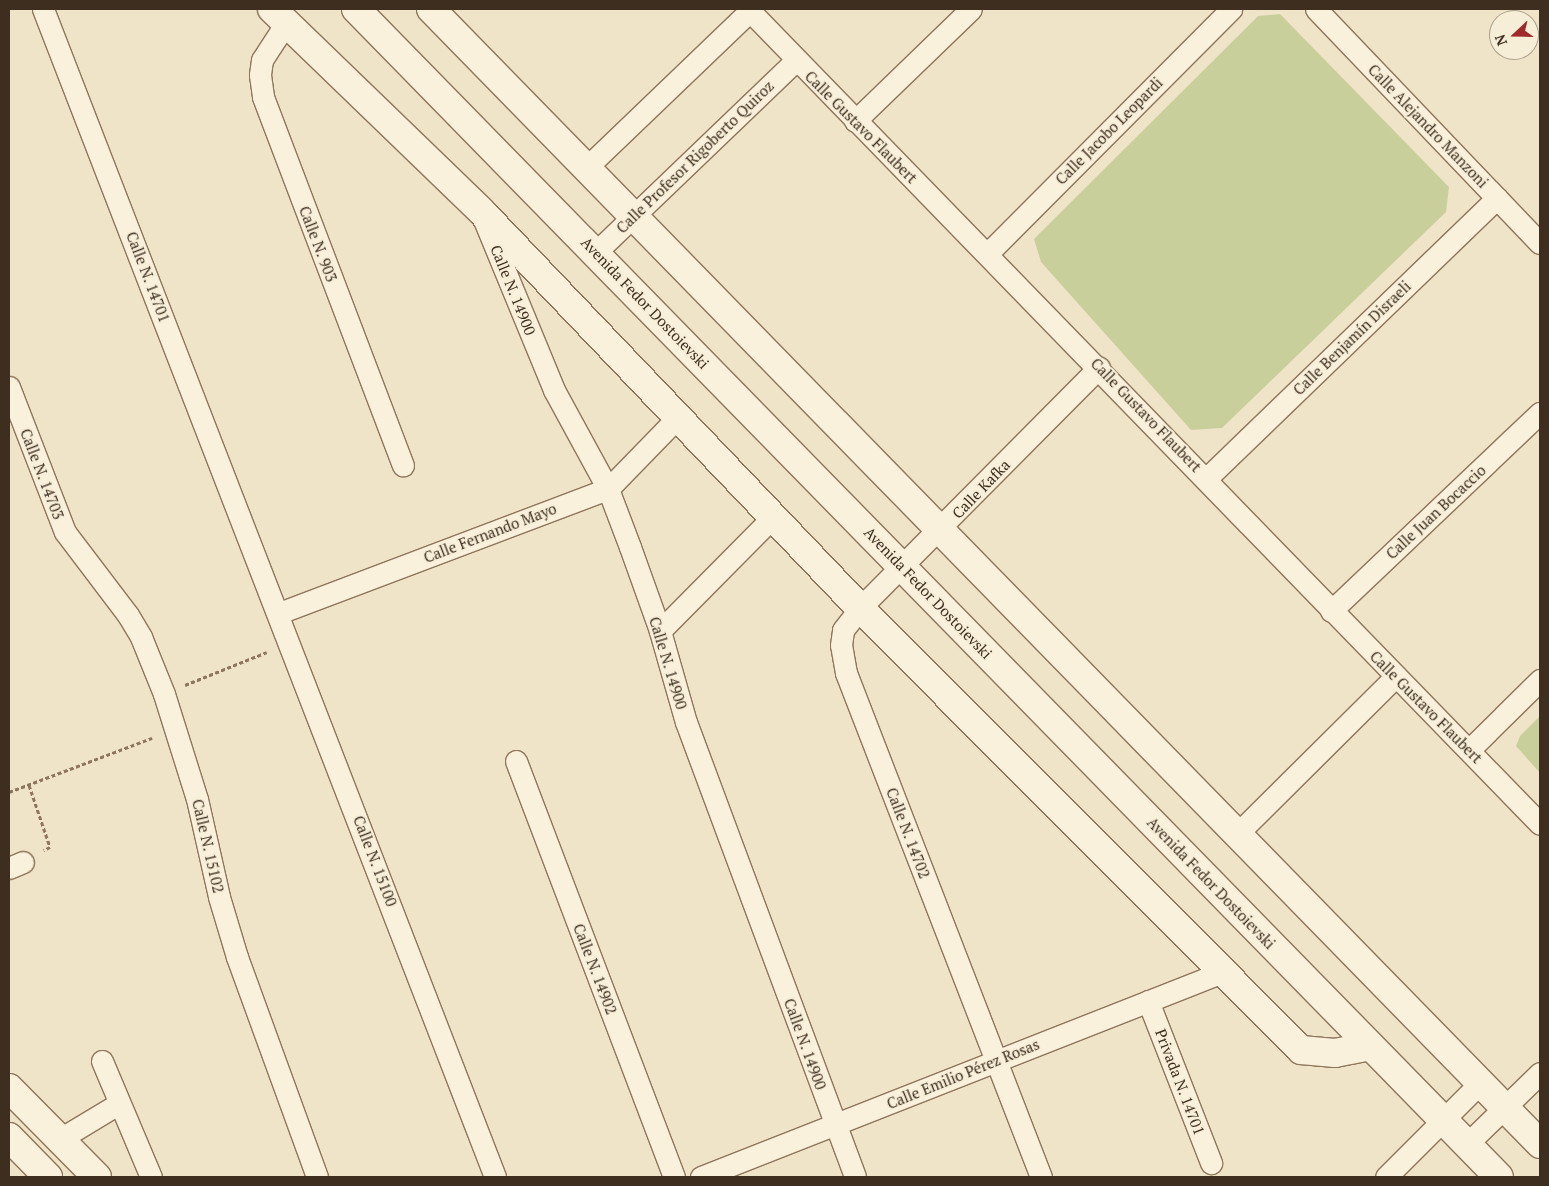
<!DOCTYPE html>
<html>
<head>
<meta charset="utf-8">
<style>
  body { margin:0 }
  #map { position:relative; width:1549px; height:1186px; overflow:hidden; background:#f0e4c8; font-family:"PT Serif",serif }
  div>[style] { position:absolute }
  .green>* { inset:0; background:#c9cf9b }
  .path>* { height:3px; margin-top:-1.5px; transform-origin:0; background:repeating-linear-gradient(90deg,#8d765c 0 4px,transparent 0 6.5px) }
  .roads { filter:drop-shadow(1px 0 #8d765c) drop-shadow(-1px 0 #8d765c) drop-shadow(0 1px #8d765c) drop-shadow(0 -1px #8d765c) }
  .street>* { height:21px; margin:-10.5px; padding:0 10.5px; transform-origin:10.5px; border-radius:10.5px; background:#faf1dc }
  .secondary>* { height:28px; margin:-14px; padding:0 14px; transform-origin:14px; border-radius:14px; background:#faf1dc }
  span { translate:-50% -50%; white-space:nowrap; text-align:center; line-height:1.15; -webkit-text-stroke:4px #f7eed8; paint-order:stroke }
  .street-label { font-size:15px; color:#3d2e20 }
  .frame { position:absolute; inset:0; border:10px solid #3d2e20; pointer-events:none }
  .north { position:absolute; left:1489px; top:10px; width:50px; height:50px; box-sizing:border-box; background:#f7eed8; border:1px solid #ada18e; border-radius:50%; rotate:249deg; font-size:14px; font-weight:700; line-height:20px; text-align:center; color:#3d2e20 }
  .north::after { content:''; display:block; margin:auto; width:18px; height:22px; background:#9e2a2b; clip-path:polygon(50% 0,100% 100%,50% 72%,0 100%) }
</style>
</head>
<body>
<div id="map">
  <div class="green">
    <i style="clip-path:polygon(1280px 14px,1449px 187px,1446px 212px,1222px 428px,1191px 430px,1041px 262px,1034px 239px,1258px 16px)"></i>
    <i style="clip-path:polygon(1540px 716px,1540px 773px,1516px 746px,1520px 736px)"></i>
  </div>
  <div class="path">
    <i style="left:185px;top:685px;width:88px;rotate:-21.9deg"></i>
    <i style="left:29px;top:785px;width:65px;rotate:71.3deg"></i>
    <i style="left:50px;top:847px;width:7px;rotate:153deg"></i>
    <i style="left:9px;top:792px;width:153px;rotate:-20.7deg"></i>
  </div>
  <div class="roads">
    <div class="street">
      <i style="left:43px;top:9px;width:1252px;rotate:68.84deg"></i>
      <i style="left:748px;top:9px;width:1136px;rotate:45.82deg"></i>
      <i style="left:1316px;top:9px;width:324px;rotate:46.3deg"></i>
      <i style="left:286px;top:23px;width:44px;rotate:123deg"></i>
      <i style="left:262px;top:60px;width:15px;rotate:98deg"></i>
      <i style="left:260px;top:75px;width:22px;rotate:82deg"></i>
      <i style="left:263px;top:97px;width:394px;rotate:69.2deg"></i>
      <i style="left:855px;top:121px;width:161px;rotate:-44deg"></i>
      <i style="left:586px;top:168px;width:227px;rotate:-43.8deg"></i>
      <i style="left:484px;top:220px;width:184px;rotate:67.6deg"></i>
      <i style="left:554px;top:390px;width:113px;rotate:61.4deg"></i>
      <i style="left:608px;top:489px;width:62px;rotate:69.2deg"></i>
      <i style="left:630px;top:547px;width:89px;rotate:70.3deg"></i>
      <i style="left:660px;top:631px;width:95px;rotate:74.1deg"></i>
      <i style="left:686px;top:722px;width:485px;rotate:69.6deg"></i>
      <i style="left:595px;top:253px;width:277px;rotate:-43.8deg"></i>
      <i style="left:987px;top:254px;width:346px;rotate:-45.1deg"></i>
      <i style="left:9px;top:387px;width:155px;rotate:68.9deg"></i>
      <i style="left:65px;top:532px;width:104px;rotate:52.8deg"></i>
      <i style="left:128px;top:615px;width:26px;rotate:59deg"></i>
      <i style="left:141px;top:637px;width:61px;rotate:68deg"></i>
      <i style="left:164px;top:694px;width:110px;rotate:72.6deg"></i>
      <i style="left:197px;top:799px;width:100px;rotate:77.3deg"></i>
      <i style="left:219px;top:897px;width:63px;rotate:73.3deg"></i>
      <i style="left:237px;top:957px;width:234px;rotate:70deg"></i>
      <i style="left:1207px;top:478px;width:403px;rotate:-44deg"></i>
      <i style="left:1331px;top:611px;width:288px;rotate:-43.5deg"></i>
      <i style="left:279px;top:613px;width:352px;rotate:-20.7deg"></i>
      <i style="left:608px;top:489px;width:99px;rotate:-45.8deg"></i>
      <i style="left:660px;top:631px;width:161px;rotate:-45.3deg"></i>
      <i style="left:1469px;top:750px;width:100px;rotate:-44.6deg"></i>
      <i style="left:516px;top:761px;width:445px;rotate:69.2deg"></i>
      <i style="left:1237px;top:834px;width:224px;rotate:-44.8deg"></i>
      <i style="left:9px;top:868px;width:15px;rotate:-23deg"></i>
      <i style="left:1148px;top:1001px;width:174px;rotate:68.7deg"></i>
      <i style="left:102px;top:1061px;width:126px;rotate:67.1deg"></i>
      <i style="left:60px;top:1139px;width:68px;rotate:-31.1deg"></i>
      <i style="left:1467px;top:1144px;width:102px;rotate:-44.2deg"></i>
      <i style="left:701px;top:1177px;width:563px;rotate:-21.46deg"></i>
      <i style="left:1041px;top:1177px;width:540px;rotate:-111.15deg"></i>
      <i style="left:846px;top:673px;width:28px;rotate:-100deg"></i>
      <i style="left:841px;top:645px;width:15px;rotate:-82deg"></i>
      <i style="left:843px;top:630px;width:28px;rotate:-52deg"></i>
      <i style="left:860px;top:608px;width:339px;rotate:-45.2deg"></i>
      <i style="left:1386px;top:1177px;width:133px;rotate:-45deg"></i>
    </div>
    <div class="secondary">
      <i style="left:272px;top:9px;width:289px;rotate:44deg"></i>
      <i style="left:480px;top:210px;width:550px;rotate:46.33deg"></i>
      <i style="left:860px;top:608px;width:624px;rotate:45.06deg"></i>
      <i style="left:1301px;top:1050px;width:34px;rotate:5deg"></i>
      <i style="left:1335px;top:1053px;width:36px;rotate:-11deg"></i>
      <i style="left:356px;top:9px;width:1634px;rotate:45.62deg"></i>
      <i style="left:431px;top:9px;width:1587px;rotate:45.66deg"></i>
      <i style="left:9px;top:1088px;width:125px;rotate:45.3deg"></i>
      <i style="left:9px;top:1137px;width:56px;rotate:45.7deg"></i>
    </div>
  </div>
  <div class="street-label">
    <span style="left:1428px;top:126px;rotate:46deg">Calle Alejandro Manzoni</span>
    <span style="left:861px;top:127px;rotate:45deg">Calle Gustavo Flaubert</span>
    <span style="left:1109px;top:131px;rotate:-45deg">Calle Jacobo Leopardi</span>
    <span style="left:695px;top:157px;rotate:-44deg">Calle Profesor Rigoberto Quiroz</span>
    <span style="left:318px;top:244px;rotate:69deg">Calle N. 903</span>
    <span style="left:148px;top:277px;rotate:69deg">Calle N. 14701</span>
    <span style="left:513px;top:290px;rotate:68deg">Calle N. 14900</span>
    <span style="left:645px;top:303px;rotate:46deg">Avenida Fedor Dostoievski</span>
    <span style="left:1352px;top:338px;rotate:-44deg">Calle Benjamín Disraeli</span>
    <span style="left:1146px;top:415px;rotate:46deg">Calle Gustavo Flaubert</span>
    <span style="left:42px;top:474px;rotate:69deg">Calle N. 14703</span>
    <span style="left:981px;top:489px;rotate:-46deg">Calle Kafka</span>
    <span style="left:1436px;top:512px;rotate:-43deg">Calle Juan Bocaccio</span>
    <span style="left:490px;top:533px;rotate:-21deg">Calle Fernando Mayo</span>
    <span style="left:928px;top:593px;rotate:46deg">Avenida Fedor Dostoievski</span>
    <span style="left:668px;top:663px;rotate:73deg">Calle N. 14900</span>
    <span style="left:1426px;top:707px;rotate:45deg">Calle Gustavo Flaubert</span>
    <span style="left:908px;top:833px;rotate:69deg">Calle N. 14702</span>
    <span style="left:208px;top:846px;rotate:77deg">Calle N. 15102</span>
    <span style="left:375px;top:861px;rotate:69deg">Calle N. 15100</span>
    <span style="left:1211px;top:883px;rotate:46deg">Avenida Fedor Dostoievski</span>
    <span style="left:595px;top:969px;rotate:69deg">Calle N. 14902</span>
    <span style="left:805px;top:1044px;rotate:70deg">Calle N. 14900</span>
    <span style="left:963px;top:1074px;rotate:-22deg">Calle Emilio Pérez Rosas</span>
    <span style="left:1180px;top:1082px;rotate:69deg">Privada N. 14701</span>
  </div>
  <div class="frame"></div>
  <div class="north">N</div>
</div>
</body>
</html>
